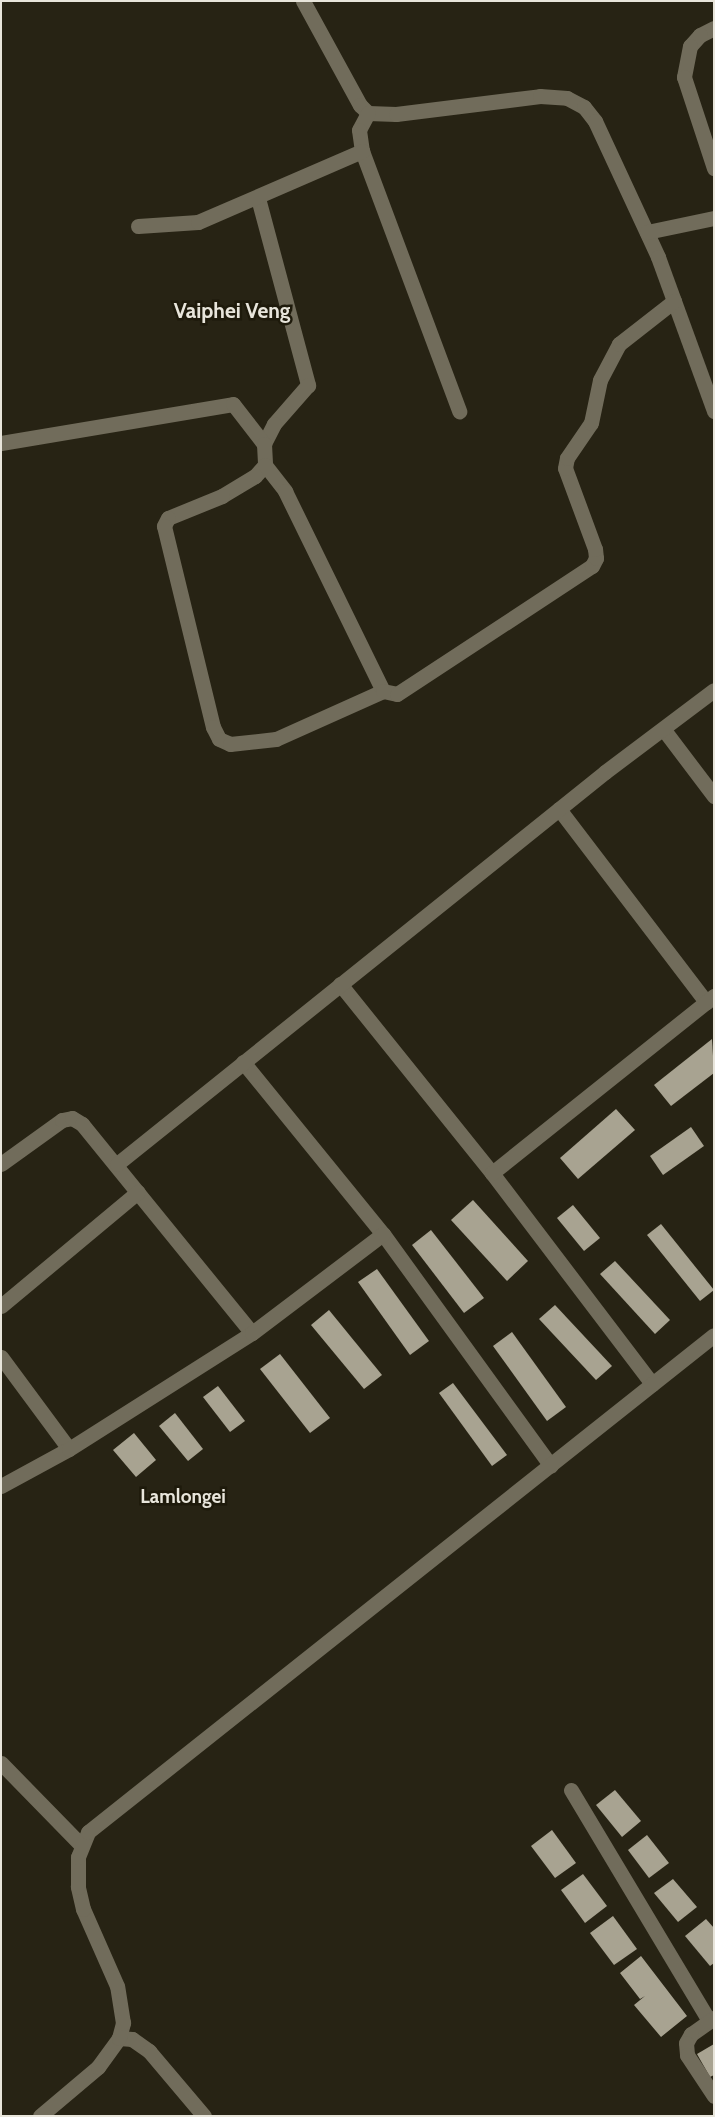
<!DOCTYPE html>
<html>
<head>
<meta charset="utf-8">
<style>
  body { margin:0 }
  #map { position:relative; width:715px; height:2117px; overflow:hidden; background:#272314; font-family:Cabin,sans-serif }
  div>[style] { position:absolute }
  .building>* { inset:0; background:#a8a391 }
  .minor>* { height:15px; margin:-7.5px; padding:0 7.5px; transform-origin:7.5px; border-radius:7.5px; background:#716c5b }
  span { translate:-50% -50%; white-space:nowrap; text-align:center; line-height:1.15; -webkit-text-stroke:5px #1e1a0b; paint-order:stroke }
  .quarter-label { font-size:19px; color:#e8e5db; font-weight:700 }
  .district-label { font-size:21px; color:#e8e5db; font-weight:700 }
  .frame { position:absolute; inset:0; border:2px solid #e8e5db; pointer-events:none }
</style>
</head>
<body>
<div id="map">
  <div class="building">
    <i style="clip-path:polygon(712px 1039px,714px 1073px,671px 1106px,654px 1085px)"></i>
    <i style="clip-path:polygon(616px 1109px,635px 1130px,578px 1179px,560px 1158px)"></i>
    <i style="clip-path:polygon(691px 1127px,704px 1146px,663px 1175px,650px 1156px)"></i>
    <i style="clip-path:polygon(473px 1200px,528px 1261px,507px 1281px,451px 1220px)"></i>
    <i style="clip-path:polygon(573px 1205px,600px 1238px,584px 1251px,557px 1218px)"></i>
    <i style="clip-path:polygon(661px 1224px,714px 1290px,700px 1301px,647px 1235px)"></i>
    <i style="clip-path:polygon(431px 1230px,484px 1298px,464px 1313px,412px 1245px)"></i>
    <i style="clip-path:polygon(615px 1261px,670px 1320px,655px 1334px,600px 1274px)"></i>
    <i style="clip-path:polygon(377px 1269px,429px 1341px,410px 1355px,358px 1282px)"></i>
    <i style="clip-path:polygon(555px 1305px,612px 1366px,596px 1380px,539px 1319px)"></i>
    <i style="clip-path:polygon(329px 1310px,382px 1375px,364px 1389px,311px 1325px)"></i>
    <i style="clip-path:polygon(512px 1332px,566px 1407px,547px 1421px,493px 1346px)"></i>
    <i style="clip-path:polygon(280px 1354px,330px 1418px,310px 1433px,260px 1369px)"></i>
    <i style="clip-path:polygon(453px 1383px,507px 1455px,492px 1466px,439px 1393px)"></i>
    <i style="clip-path:polygon(218px 1386px,245px 1421px,230px 1432px,203px 1397px)"></i>
    <i style="clip-path:polygon(175px 1413px,203px 1449px,188px 1461px,159px 1426px)"></i>
    <i style="clip-path:polygon(134px 1433px,156px 1460px,136px 1477px,113px 1450px)"></i>
    <i style="clip-path:polygon(615px 1790px,641px 1821px,622px 1837px,596px 1805px)"></i>
    <i style="clip-path:polygon(552px 1830px,576px 1863px,555px 1878px,531px 1846px)"></i>
    <i style="clip-path:polygon(647px 1835px,669px 1863px,649px 1878px,628px 1850px)"></i>
    <i style="clip-path:polygon(583px 1874px,607px 1906px,585px 1923px,561px 1890px)"></i>
    <i style="clip-path:polygon(673px 1879px,697px 1907px,678px 1922px,654px 1893px)"></i>
    <i style="clip-path:polygon(613px 1916px,637px 1949px,614px 1965px,590px 1933px)"></i>
    <i style="clip-path:polygon(706px 1919px,714px 1928px,714px 1963px,710px 1966px,685px 1936px)"></i>
    <i style="clip-path:polygon(641px 1956px,687px 2016px,661px 2037px,634px 2005px,645px 1996px,640px 1999px,620px 1973px)"></i>
    <i style="clip-path:polygon(714px 2044px,714px 2075px,710px 2077px,697px 2054px)"></i>
  </div>
  <div class="minor">
    <i style="left:303px;top:1px;width:119px;rotate:61.3deg"></i>
    <i style="left:360px;top:105px;width:11px;rotate:45deg"></i>
    <i style="left:368px;top:113px;width:28px;rotate:2deg"></i>
    <i style="left:396px;top:114px;width:145px;rotate:-7.1deg"></i>
    <i style="left:540px;top:96px;width:27px;rotate:4deg"></i>
    <i style="left:567px;top:98px;width:19px;rotate:28deg"></i>
    <i style="left:584px;top:107px;width:18px;rotate:52deg"></i>
    <i style="left:595px;top:121px;width:150px;rotate:65.1deg"></i>
    <i style="left:658px;top:257px;width:164px;rotate:70deg"></i>
    <i style="left:714px;top:28px;width:16px;rotate:153deg"></i>
    <i style="left:700px;top:35px;width:15px;rotate:132deg"></i>
    <i style="left:690px;top:46px;width:32px;rotate:101deg"></i>
    <i style="left:684px;top:77px;width:96px;rotate:71.8deg"></i>
    <i style="left:368px;top:113px;width:19px;rotate:118deg"></i>
    <i style="left:359px;top:130px;width:21px;rotate:82deg"></i>
    <i style="left:362px;top:151px;width:278px;rotate:69.5deg"></i>
    <i style="left:258px;top:198px;width:194px;rotate:75deg"></i>
    <i style="left:308px;top:385px;width:52px;rotate:131.1deg"></i>
    <i style="left:274px;top:424px;width:22px;rotate:117deg"></i>
    <i style="left:138px;top:226px;width:60px;rotate:-3.8deg"></i>
    <i style="left:198px;top:222px;width:179px;rotate:-23.4deg"></i>
    <i style="left:647px;top:232px;width:68px;rotate:-11.8deg"></i>
    <i style="left:1px;top:443px;width:235px;rotate:-9.5deg"></i>
    <i style="left:233px;top:404px;width:51px;rotate:52.2deg"></i>
    <i style="left:264px;top:444px;width:21px;rotate:87deg"></i>
    <i style="left:265px;top:465px;width:15px;rotate:132deg"></i>
    <i style="left:255px;top:476px;width:39px;rotate:149deg"></i>
    <i style="left:222px;top:496px;width:58px;rotate:157.8deg"></i>
    <i style="left:168px;top:518px;width:9px;rotate:117deg"></i>
    <i style="left:164px;top:526px;width:207px;rotate:76.3deg"></i>
    <i style="left:213px;top:727px;width:13px;rotate:63deg"></i>
    <i style="left:219px;top:739px;width:12px;rotate:24deg"></i>
    <i style="left:230px;top:744px;width:46px;rotate:-6.2deg"></i>
    <i style="left:276px;top:739px;width:117px;rotate:-24.2deg"></i>
    <i style="left:265px;top:465px;width:33px;rotate:52deg"></i>
    <i style="left:285px;top:491px;width:223px;rotate:63.9deg"></i>
    <i style="left:383px;top:691px;width:14px;rotate:12deg"></i>
    <i style="left:397px;top:694px;width:233px;rotate:-33.3deg"></i>
    <i style="left:592px;top:566px;width:9px;rotate:-63deg"></i>
    <i style="left:596px;top:558px;width:9px;rotate:-96deg"></i>
    <i style="left:595px;top:549px;width:86px;rotate:-110.3deg"></i>
    <i style="left:565px;top:468px;width:10px;rotate:-79deg"></i>
    <i style="left:567px;top:458px;width:42px;rotate:-55.6deg"></i>
    <i style="left:591px;top:423px;width:44px;rotate:-78.2deg"></i>
    <i style="left:600px;top:380px;width:41px;rotate:-62.2deg"></i>
    <i style="left:619px;top:344px;width:70px;rotate:-38deg"></i>
    <i style="left:664px;top:730px;width:83px;rotate:52.9deg"></i>
    <i style="left:559px;top:809px;width:243px;rotate:52.7deg"></i>
    <i style="left:340px;top:984px;width:243px;rotate:51.2deg"></i>
    <i style="left:492px;top:1173px;width:265px;rotate:52.8deg"></i>
    <i style="left:243px;top:1062px;width:222px;rotate:50.9deg"></i>
    <i style="left:383px;top:1234px;width:286px;rotate:54.1deg"></i>
    <i style="left:1px;top:1164px;width:75px;rotate:-35.8deg"></i>
    <i style="left:62px;top:1120px;width:10px;rotate:-11deg"></i>
    <i style="left:72px;top:1118px;width:12px;rotate:31deg"></i>
    <i style="left:82px;top:1124px;width:269px;rotate:50.9deg"></i>
    <i style="left:117px;top:1164px;width:626px;rotate:-38.77deg"></i>
    <i style="left:605px;top:772px;width:136px;rotate:-37deg"></i>
    <i style="left:492px;top:1173px;width:284px;rotate:-38.6deg"></i>
    <i style="left:1px;top:1306px;width:178px;rotate:-39.8deg"></i>
    <i style="left:1px;top:1357px;width:114px;rotate:53.5deg"></i>
    <i style="left:1px;top:1486px;width:77px;rotate:-28.6deg"></i>
    <i style="left:69px;top:1449px;width:217px;rotate:-32.4deg"></i>
    <i style="left:252px;top:1333px;width:164px;rotate:-37.1deg"></i>
    <i style="left:1px;top:1763px;width:115px;rotate:45.7deg"></i>
    <i style="left:571px;top:1790px;width:269px;rotate:59.1deg"></i>
    <i style="left:714px;top:2018px;width:28px;rotate:145deg"></i>
    <i style="left:691px;top:2034px;width:10px;rotate:119deg"></i>
    <i style="left:686px;top:2043px;width:12px;rotate:85deg"></i>
    <i style="left:687px;top:2055px;width:49px;rotate:56.6deg"></i>
    <i style="left:119px;top:2038px;width:13px;rotate:4deg"></i>
    <i style="left:132px;top:2039px;width:21px;rotate:35deg"></i>
    <i style="left:149px;top:2051px;width:85px;rotate:49.8deg"></i>
    <i style="left:40px;top:2116px;width:76px;rotate:-40.2deg"></i>
    <i style="left:98px;top:2067px;width:36px;rotate:-54deg"></i>
    <i style="left:119px;top:2038px;width:16px;rotate:-75deg"></i>
    <i style="left:123px;top:2023px;width:37px;rotate:-99deg"></i>
    <i style="left:117px;top:1986px;width:84px;rotate:-113.8deg"></i>
    <i style="left:83px;top:1909px;width:23px;rotate:-103deg"></i>
    <i style="left:78px;top:1887px;width:30px;rotate:-90deg"></i>
    <i style="left:78px;top:1857px;width:27px;rotate:-68deg"></i>
    <i style="left:88px;top:1832px;width:799px;rotate:-38.45deg"></i>
  </div>
  <div class="quarter-label">
    <span style="left:183px;top:1497px">Lamlongei</span>
  </div>
  <div class="district-label">
    <span style="left:232px;top:311px">Vaiphei Veng</span>
  </div>
  <div class="frame"></div>
</div>
</body>
</html>
